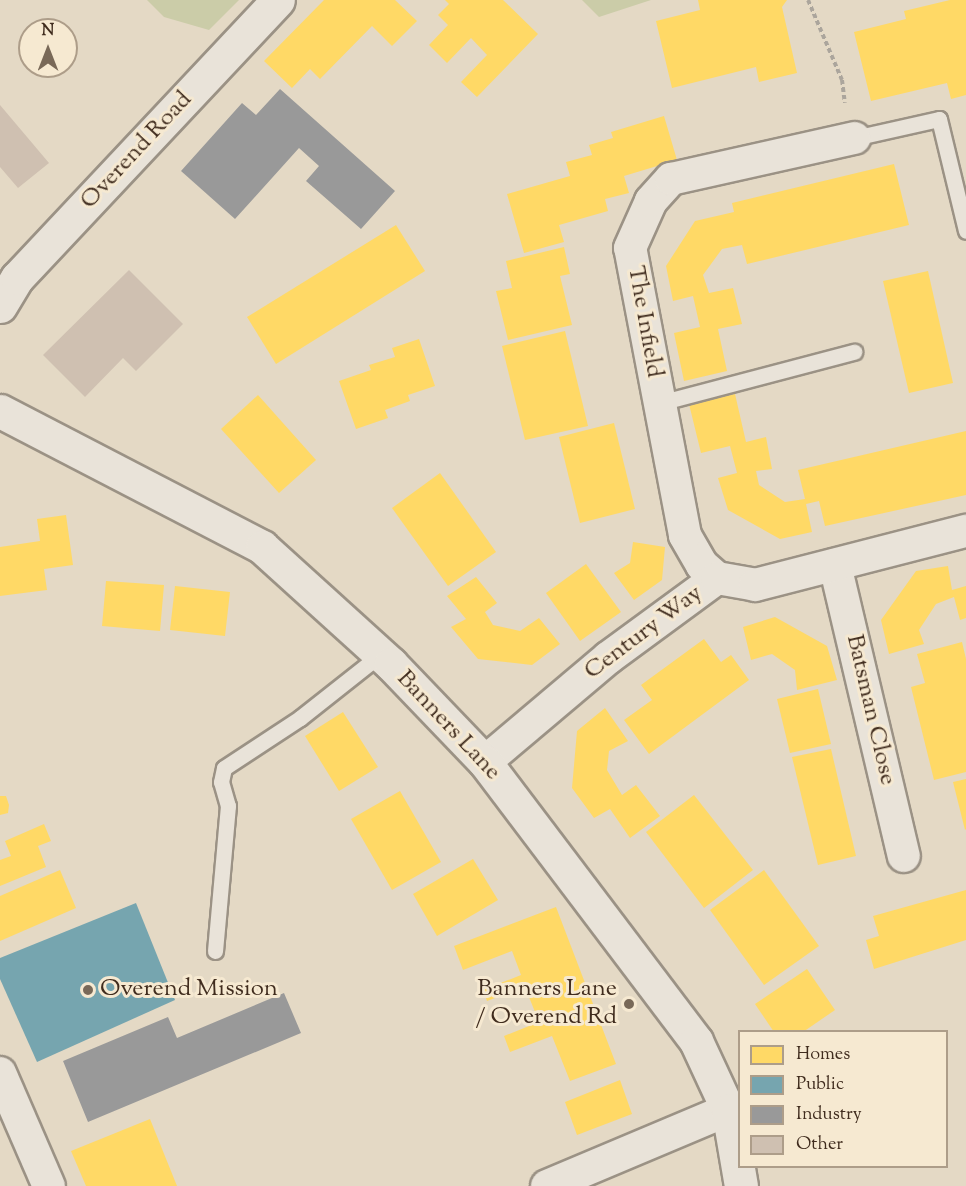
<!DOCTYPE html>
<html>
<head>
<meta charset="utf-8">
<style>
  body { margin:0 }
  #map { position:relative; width:966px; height:1186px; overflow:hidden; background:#e4d9c5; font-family:"Sorts Mill Goudy",serif }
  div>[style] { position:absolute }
  .green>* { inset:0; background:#cbcca8 }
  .homes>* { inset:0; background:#ffd966 }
  .public>* { inset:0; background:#76a5af }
  .industry>* { inset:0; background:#999 }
  .building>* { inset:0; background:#cfc0b1 }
  .path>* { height:4px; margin-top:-2px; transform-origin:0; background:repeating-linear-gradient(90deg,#aba59c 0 4.5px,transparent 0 7.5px) }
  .roads { filter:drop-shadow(2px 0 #9b9285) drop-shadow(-2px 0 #9b9285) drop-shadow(0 2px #9b9285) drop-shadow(0 -2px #9b9285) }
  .service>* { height:15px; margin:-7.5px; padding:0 7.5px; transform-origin:7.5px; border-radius:7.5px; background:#e9e3d9 }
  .minor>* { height:32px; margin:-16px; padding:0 16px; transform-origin:16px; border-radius:16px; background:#e9e3d9 }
  .tertiary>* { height:33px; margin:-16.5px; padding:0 16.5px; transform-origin:16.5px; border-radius:16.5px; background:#e9e3d9 }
  .dots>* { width:16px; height:16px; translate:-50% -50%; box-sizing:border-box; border:3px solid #f6e9d1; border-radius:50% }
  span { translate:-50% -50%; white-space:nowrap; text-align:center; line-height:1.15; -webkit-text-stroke:6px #f6e9d1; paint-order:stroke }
  .street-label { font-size:24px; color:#402c1e }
  .poi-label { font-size:24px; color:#402c1e }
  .left { translate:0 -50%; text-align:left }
  .right { translate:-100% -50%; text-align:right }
  .legend { position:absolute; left:738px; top:1030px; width:210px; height:138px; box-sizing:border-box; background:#f6e9d1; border:2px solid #ad9d89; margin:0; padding:8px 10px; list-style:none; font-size:18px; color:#402c1e }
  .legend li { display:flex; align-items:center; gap:12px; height:30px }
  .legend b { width:30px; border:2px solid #ad9d89 }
  .north { position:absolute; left:18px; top:18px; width:60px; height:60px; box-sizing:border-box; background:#f6e9d1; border:2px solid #ad9d89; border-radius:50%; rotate:0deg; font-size:16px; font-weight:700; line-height:24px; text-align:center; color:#402c1e }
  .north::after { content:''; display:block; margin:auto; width:21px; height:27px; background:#796958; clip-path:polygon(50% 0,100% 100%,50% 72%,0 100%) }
</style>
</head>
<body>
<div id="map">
  <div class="green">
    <i style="clip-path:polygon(147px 0,239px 0,209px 30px,164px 17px)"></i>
    <i style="clip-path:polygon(582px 0,651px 0,599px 17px)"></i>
  </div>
  <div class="homes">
    <i style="clip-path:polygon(324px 0,395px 0,417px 21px,392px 46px,372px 26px,320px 79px,310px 69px,292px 88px,264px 61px)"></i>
    <i style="clip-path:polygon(445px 0,503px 0,538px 34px,477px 97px,461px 82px,487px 55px,471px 38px,447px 63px,429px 45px,448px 25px,438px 15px,449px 4px)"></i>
    <i style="clip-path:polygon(698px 0,787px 0,782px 7px,797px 73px,759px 82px,756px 67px,672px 88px,656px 21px,700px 10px)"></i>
    <i style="clip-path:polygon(950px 0,966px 0,966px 95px,951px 99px,947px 83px,871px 101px,854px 32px,906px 19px,904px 11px)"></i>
    <i style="clip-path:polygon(664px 116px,677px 160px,624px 176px,629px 193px,605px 199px,608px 211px,559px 225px,564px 242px,524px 253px,507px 194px,570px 176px,566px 162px,592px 155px,589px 145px,613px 138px,611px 132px)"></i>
    <i style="clip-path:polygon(894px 164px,909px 225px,747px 264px,742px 245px,722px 249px,703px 275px,709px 293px,733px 288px,742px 324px,718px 329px,727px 371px,684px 381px,674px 333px,700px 327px,693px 296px,673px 301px,666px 266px,695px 221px,734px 212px,732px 203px)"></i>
    <i style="clip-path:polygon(396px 225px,425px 271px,276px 364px,247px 317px)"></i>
    <i style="clip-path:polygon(564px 247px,570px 274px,560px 276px,572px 325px,508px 340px,496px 291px,512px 288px,506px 261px)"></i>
    <i style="clip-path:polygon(928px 271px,953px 383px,909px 393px,883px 281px)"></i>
    <i style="clip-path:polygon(565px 331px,588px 426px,525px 440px,502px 346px)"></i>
    <i style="clip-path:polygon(419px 339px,435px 386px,408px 395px,410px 401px,385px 410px,388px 418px,356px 429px,339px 381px,371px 370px,369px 365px,395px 357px,392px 348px)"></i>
    <i style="clip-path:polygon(735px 394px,746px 442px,766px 437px,772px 469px,756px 471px,759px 485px,785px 502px,805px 499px,798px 470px,966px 431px,966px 495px,825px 526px,819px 501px,806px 504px,812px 532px,780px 539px,728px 510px,718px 478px,737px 473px,730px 446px,701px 453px,689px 404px)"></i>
    <i style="clip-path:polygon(258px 395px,316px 460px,279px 493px,221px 429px)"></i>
    <i style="clip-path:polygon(614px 423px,635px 509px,580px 523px,559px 437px)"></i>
    <i style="clip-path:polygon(440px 473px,496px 552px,448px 586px,392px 508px)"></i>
    <i style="clip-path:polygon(66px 515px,73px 565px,44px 569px,47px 590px,0 596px,0 547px,40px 541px,37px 519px)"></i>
    <i style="clip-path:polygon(633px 542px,665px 547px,662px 580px,634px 600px,614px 573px,630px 563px)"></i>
    <i style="clip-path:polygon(586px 564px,621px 612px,580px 641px,546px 593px)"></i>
    <i style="clip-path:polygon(948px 566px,952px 590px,966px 586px,966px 618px,960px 620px,954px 597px,936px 604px,919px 630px,924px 644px,889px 654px,881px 620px,916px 571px)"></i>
    <i style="clip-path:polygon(476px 577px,497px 603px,485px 612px,493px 625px,520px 631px,539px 618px,560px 644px,532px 665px,478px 659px,451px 627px,466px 619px,447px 596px)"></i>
    <i style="clip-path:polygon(106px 581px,164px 585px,160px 631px,102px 626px)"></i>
    <i style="clip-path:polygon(175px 586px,230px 592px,225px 636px,170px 630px)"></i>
    <i style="clip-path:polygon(775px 617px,827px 646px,837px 680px,797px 690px,795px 670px,772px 654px,751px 660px,743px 627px)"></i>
    <i style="clip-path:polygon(704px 639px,721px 662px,731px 655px,749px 680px,649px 754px,624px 720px,652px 700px,641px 685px)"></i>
    <i style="clip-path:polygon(962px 642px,966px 659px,966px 772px,934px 780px,911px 687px,925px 683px,917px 654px)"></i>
    <i style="clip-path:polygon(818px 689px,831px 744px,790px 753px,777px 699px)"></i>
    <i style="clip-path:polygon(605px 708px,628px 741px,609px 751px,607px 770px,622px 795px,636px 785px,660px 816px,630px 838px,610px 809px,594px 818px,572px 788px,577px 731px)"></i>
    <i style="clip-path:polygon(343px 712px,378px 767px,339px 791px,305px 736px)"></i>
    <i style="clip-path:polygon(831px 749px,856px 856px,818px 865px,792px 757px)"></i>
    <i style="clip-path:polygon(966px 779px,966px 829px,965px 830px,953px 782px)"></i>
    <i style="clip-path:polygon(400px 791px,441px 862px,392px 890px,351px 819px)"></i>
    <i style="clip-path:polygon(694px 795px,753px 870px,704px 908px,646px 832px)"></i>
    <i style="clip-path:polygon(0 796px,6px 796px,9px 805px,8px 813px,0 815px)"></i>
    <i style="clip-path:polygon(44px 824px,51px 841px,38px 846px,46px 867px,0 886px,0 860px,11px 856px,5px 841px)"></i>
    <i style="clip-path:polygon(473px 859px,498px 900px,437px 936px,413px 894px)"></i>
    <i style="clip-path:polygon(60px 870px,76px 908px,0 941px,0 896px)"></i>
    <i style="clip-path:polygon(764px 870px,819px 946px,764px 985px,710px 910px)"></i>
    <i style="clip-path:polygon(966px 890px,966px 940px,874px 969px,866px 940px,879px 936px,873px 916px)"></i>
    <i style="clip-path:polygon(556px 907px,616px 1064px,570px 1081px,552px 1036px,510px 1052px,504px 1036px,539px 1022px,525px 987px,487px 1001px,483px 990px,521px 975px,512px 951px,463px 970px,454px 946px)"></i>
    <i style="clip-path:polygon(807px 969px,835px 1010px,803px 1032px,774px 1032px,755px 1004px)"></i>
    <i style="clip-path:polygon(620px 1080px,632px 1114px,577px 1135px,565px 1102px)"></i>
    <i style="clip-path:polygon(150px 1119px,177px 1186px,86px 1186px,71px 1151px)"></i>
  </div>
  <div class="public">
    <i style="clip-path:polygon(136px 903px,175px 1000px,37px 1062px,0 979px,0 958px)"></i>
  </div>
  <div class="industry">
    <i style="clip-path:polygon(280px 89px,395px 191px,361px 229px,306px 181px,319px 166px,299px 148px,235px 219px,181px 171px,242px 103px,256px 115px)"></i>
    <i style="clip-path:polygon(284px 993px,301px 1033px,88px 1122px,63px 1061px,168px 1017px,177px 1038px)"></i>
  </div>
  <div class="building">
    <i style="clip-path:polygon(0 105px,49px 163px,18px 188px,0 167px)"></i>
    <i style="clip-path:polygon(129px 270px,183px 324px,136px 371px,123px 358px,85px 397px,43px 355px)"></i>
  </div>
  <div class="path">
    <i style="left:808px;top:0;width:87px;rotate:67deg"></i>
    <i style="left:842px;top:80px;width:23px;rotate:83deg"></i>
  </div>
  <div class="roads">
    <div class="service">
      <i style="left:854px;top:138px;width:87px;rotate:-12.6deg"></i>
      <i style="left:939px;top:119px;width:115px;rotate:76.4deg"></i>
      <i style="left:659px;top:403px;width:202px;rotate:-14.7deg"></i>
      <i style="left:215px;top:951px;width:146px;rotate:-84.9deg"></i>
      <i style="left:228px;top:806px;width:25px;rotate:-106deg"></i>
      <i style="left:221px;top:782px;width:14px;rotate:-78deg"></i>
      <i style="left:224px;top:768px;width:91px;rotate:-33.3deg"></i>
      <i style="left:300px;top:718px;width:103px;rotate:-38.3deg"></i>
    </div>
    <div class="minor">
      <i style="left:835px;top:565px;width:299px;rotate:76.7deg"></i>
      <i style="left:717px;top:578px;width:20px;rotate:-139deg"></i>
      <i style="left:702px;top:565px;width:34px;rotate:-120deg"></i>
      <i style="left:685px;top:535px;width:292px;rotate:-100.8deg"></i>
      <i style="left:630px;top:248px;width:51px;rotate:-65.9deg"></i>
      <i style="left:651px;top:201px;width:30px;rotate:-48deg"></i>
      <i style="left:671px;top:179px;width:188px;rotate:-12.6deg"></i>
      <i style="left:485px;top:762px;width:161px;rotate:-40.2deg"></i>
      <i style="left:608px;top:658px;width:135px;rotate:-36.3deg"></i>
      <i style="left:717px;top:578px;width:39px;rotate:10deg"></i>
      <i style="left:755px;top:585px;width:218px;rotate:-14.4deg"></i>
      <i style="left:0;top:1073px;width:123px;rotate:66.6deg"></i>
      <i style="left:547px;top:1186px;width:196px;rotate:-22.8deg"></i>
    </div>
    <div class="tertiary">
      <i style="left:0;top:306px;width:33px;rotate:-59deg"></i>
      <i style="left:17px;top:278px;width:381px;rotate:-46.8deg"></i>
      <i style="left:0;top:411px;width:295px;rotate:27.4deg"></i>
      <i style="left:262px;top:547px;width:174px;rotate:42.2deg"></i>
      <i style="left:391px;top:664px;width:136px;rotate:46.2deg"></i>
      <i style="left:485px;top:762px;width:350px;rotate:52.9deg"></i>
      <i style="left:696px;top:1041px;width:76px;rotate:65.1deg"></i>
      <i style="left:728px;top:1110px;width:77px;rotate:80.3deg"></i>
    </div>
  </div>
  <div class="dots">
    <i style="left:88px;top:990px;background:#796958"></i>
    <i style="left:629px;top:1004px;background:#796958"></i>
  </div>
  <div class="street-label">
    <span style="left:137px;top:151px;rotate:-47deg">Overend Road</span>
    <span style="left:644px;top:322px;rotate:80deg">The Infield</span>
    <span style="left:644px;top:633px;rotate:-37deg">Century Way</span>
    <span style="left:870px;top:710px;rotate:77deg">Batsman Close</span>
    <span style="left:448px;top:726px;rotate:47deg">Banners Lane</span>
  </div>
  <div class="poi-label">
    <span class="left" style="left:100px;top:990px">Overend Mission</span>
    <span class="right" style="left:617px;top:1004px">Banners Lane<br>/ Overend Rd</span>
  </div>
  <ul class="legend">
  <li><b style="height:16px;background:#ffd966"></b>Homes</li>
  <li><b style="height:16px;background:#76a5af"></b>Public</li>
  <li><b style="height:16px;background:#999"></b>Industry</li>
  <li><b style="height:16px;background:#cfc0b1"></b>Other</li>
  </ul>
  <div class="north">N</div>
</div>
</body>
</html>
